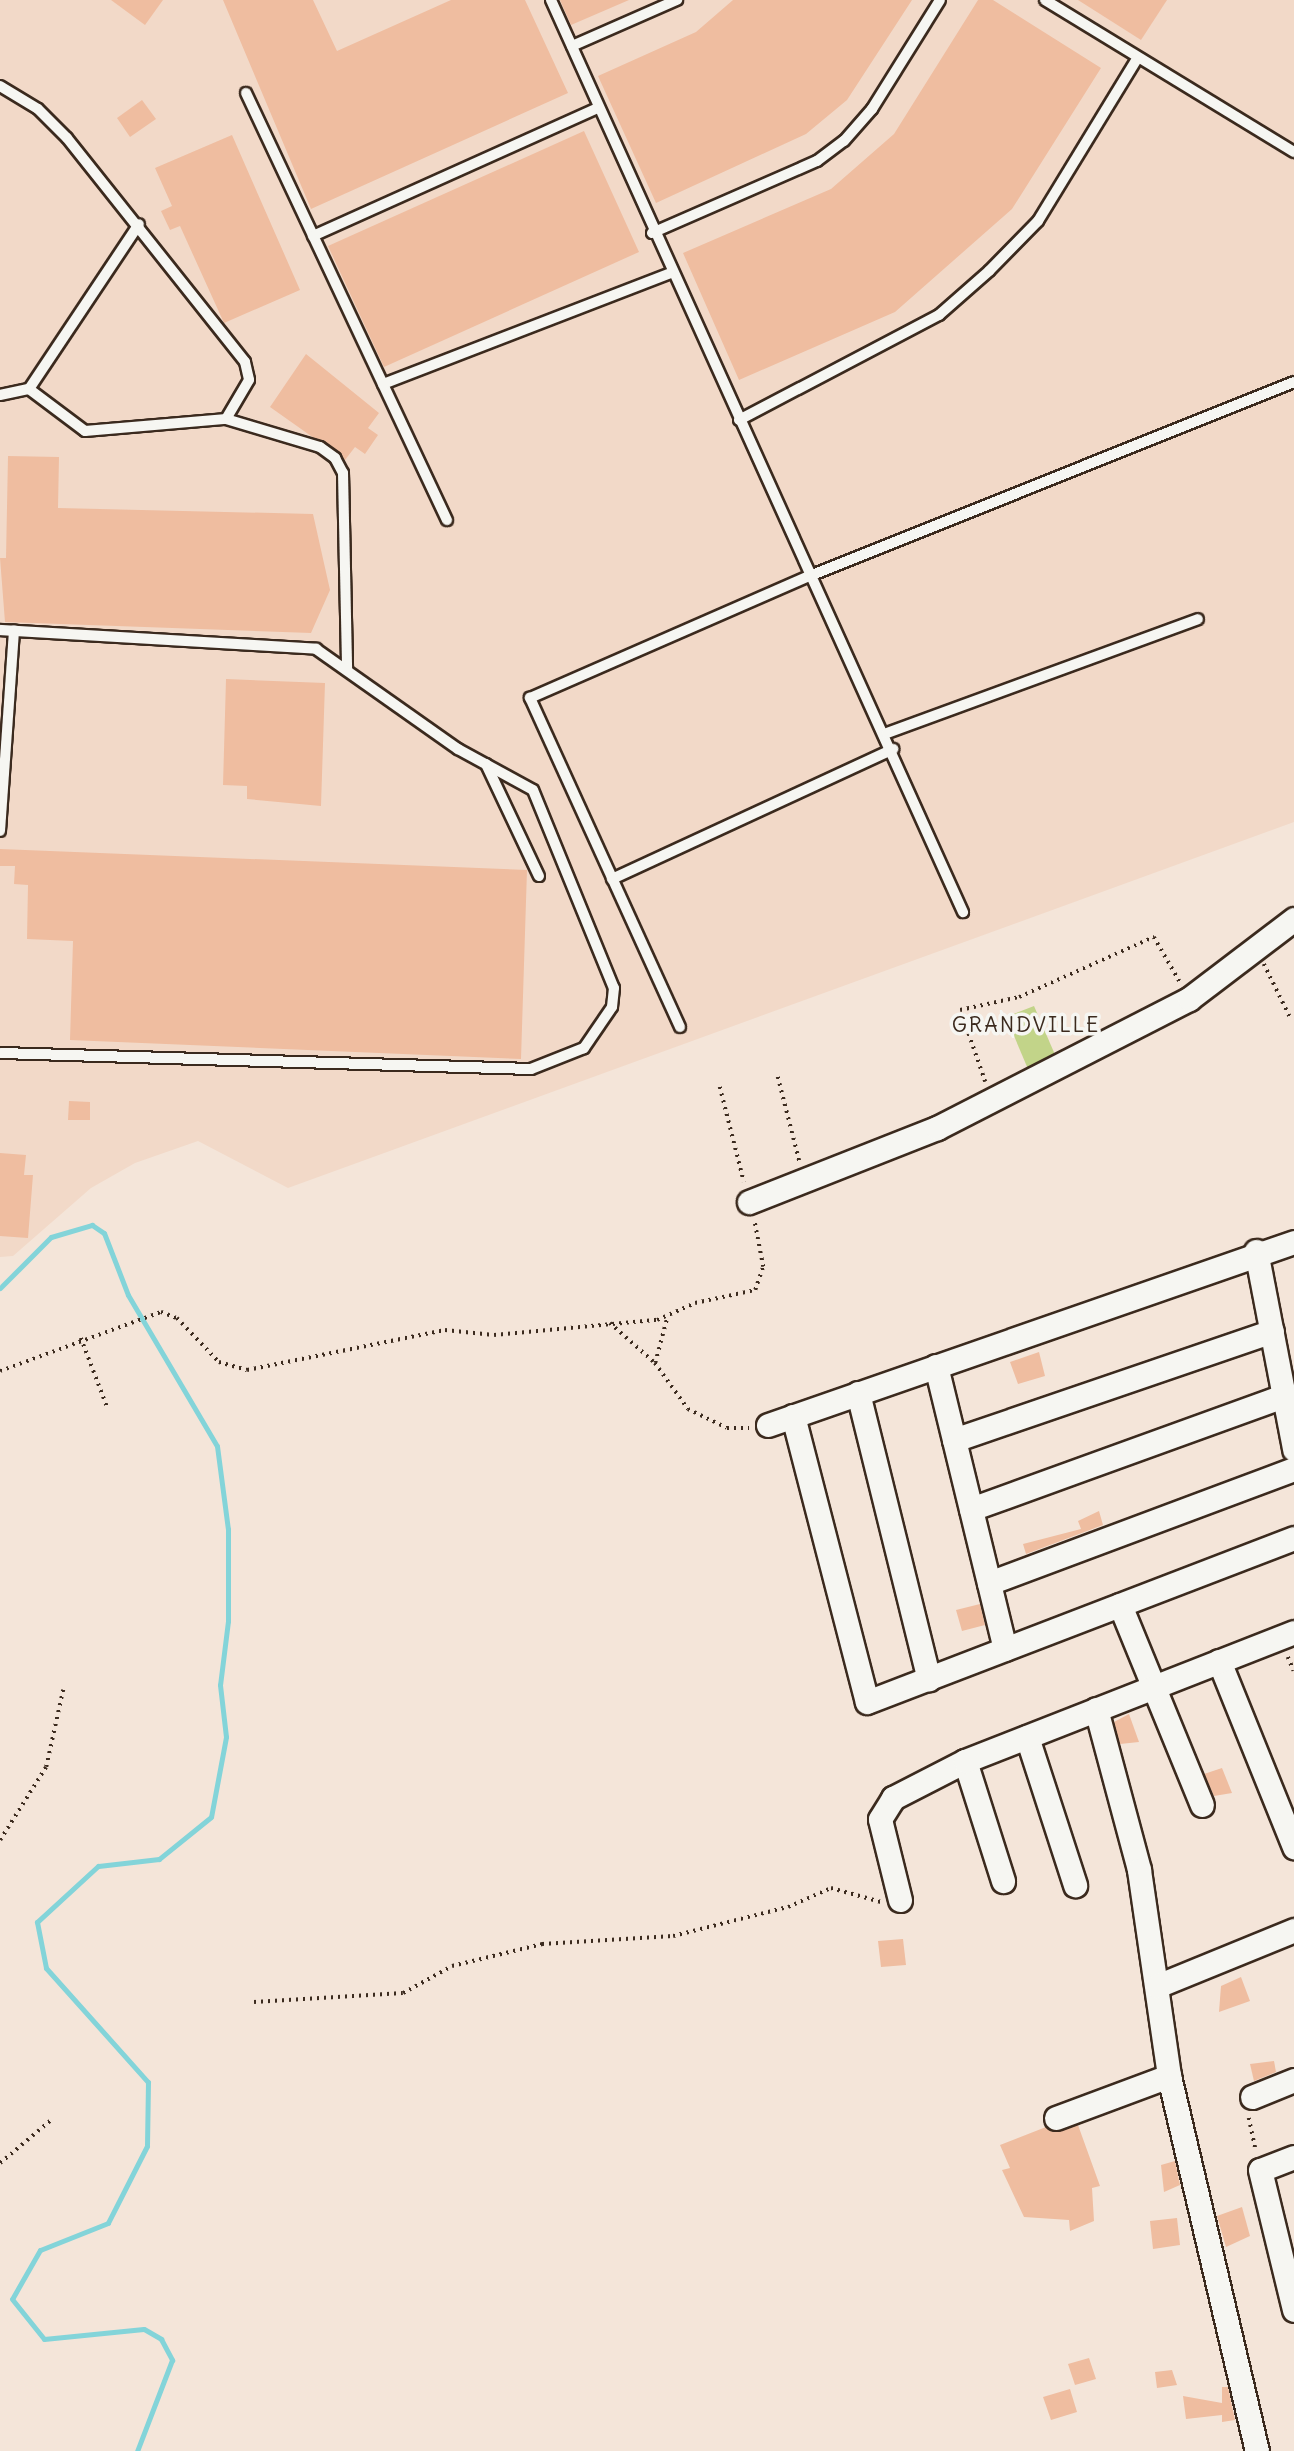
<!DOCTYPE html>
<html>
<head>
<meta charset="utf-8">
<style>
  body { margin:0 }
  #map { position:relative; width:1294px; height:2451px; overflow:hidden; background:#f4e5d9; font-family:Delius,sans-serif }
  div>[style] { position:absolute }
  .built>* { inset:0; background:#f2d9c8 }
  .green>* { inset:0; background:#c2d489 }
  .stream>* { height:5px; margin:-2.5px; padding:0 2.5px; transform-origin:2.5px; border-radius:2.5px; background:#83d4d9 }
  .building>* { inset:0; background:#efbda0 }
  .path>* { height:3.5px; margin-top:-1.75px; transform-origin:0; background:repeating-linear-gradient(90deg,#3b2a1e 0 2px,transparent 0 7px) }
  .roads { filter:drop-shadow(2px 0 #3b2a1e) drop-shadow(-2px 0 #3b2a1e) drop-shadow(0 2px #3b2a1e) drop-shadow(0 -2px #3b2a1e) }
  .service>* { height:10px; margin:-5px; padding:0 5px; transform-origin:5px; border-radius:5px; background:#f6f6f2 }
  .minor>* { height:23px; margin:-11.5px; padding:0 11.5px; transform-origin:11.5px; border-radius:11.5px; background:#f6f6f2 }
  span { translate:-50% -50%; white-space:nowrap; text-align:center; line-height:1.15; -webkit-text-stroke:7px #f6f6f2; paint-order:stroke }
  .neighbourhood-label { font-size:21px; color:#3b2a1e; letter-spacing:2px }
</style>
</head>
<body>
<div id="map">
  <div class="built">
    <i style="clip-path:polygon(0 0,1294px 0,1294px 822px,288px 1188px,198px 1141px,135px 1163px,91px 1188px,13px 1256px,0 1257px)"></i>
  </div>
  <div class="green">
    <i style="clip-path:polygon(1034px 1006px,1056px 1057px,1028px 1069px,1006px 1017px)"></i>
  </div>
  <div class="stream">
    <i style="left:0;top:1288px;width:72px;rotate:-45deg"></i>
    <i style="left:51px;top:1237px;width:43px;rotate:-16.3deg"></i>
    <i style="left:92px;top:1225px;width:14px;rotate:34deg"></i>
    <i style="left:104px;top:1233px;width:66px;rotate:68.8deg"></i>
    <i style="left:128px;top:1295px;width:175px;rotate:59.5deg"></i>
    <i style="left:217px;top:1446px;width:84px;rotate:82.5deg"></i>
    <i style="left:228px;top:1529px;width:92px;rotate:90deg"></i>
    <i style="left:228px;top:1621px;width:64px;rotate:97.1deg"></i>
    <i style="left:220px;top:1685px;width:52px;rotate:83.4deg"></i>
    <i style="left:226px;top:1737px;width:81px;rotate:100.6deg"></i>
    <i style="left:211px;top:1817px;width:67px;rotate:141.1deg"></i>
    <i style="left:159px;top:1859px;width:61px;rotate:173.5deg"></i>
    <i style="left:98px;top:1866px;width:83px;rotate:137.4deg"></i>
    <i style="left:37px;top:1922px;width:47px;rotate:78.9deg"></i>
    <i style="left:46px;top:1968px;width:153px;rotate:48.2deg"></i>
    <i style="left:148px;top:2082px;width:64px;rotate:90.9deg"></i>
    <i style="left:147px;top:2146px;width:86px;rotate:116.9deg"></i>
    <i style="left:108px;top:2223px;width:73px;rotate:158.3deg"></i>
    <i style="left:40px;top:2250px;width:56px;rotate:119.7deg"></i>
    <i style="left:12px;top:2299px;width:51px;rotate:51.3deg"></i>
    <i style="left:44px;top:2339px;width:100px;rotate:-5.7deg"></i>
    <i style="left:144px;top:2329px;width:20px;rotate:30deg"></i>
    <i style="left:161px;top:2339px;width:24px;rotate:62deg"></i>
    <i style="left:172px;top:2360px;width:97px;rotate:111deg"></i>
  </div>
  <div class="building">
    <i style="clip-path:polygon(111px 0,163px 0,145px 25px)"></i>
    <i style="clip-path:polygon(223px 0,313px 0,337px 51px,451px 0,525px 0,568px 93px,311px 209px)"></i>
    <i style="clip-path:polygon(560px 0,629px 0,571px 25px)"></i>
    <i style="clip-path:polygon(733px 0,912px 0,847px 100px,806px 134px,656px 203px,598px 76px,696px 32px)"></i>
    <i style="clip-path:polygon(978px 0,993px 0,1101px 68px,1012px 209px,895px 312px,739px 380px,683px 253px,831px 189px,894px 134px)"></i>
    <i style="clip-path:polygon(1078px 0,1167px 0,1141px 40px)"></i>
    <i style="clip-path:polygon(142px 100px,156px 119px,130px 137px,117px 118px)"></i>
    <i style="clip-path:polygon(584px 131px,639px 252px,384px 367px,328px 246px)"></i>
    <i style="clip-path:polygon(232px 135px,300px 290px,224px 323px,180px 226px,170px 230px,161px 211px,172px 206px,155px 168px)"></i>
    <i style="clip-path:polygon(306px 354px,379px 413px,368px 428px,378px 435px,365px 454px,355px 447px,345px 460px,270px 407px)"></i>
    <i style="clip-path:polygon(8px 456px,59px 457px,58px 508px,313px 514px,330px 590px,311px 633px,5px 622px,0 558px,6px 558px)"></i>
    <i style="clip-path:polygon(226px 679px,325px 683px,321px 806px,247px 799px,247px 786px,223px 785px)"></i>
    <i style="clip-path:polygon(0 849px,527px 870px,521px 1059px,70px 1040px,73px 941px,27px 939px,28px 885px,14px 884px,15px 866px,0 866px)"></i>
    <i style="clip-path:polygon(69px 1101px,90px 1102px,90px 1120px,68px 1120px)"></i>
    <i style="clip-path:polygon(0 1153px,26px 1155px,24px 1175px,33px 1175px,28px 1238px,0 1236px)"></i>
    <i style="clip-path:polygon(1039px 1352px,1045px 1376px,1018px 1384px,1010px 1362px)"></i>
    <i style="clip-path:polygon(1099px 1511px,1103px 1525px,1026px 1554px,1023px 1544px,1081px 1529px,1078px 1521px)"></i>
    <i style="clip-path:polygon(980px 1604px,985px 1625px,962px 1631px,956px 1610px)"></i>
    <i style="clip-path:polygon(1129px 1714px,1139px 1742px,1120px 1744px,1114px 1722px)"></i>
    <i style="clip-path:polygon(1222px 1768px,1232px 1793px,1214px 1796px,1204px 1774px)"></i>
    <i style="clip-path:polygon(903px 1939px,906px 1965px,881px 1967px,878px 1941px)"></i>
    <i style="clip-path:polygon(1241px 1977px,1250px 2001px,1219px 2012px,1221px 1986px)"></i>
    <i style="clip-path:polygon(1274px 2061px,1276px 2072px,1254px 2081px,1250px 2064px)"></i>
    <i style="clip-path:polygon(1078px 2125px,1100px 2186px,1092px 2188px,1094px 2221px,1070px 2231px,1069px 2220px,1024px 2217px,1002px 2170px,1010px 2168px,1000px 2145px,1046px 2127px,1054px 2132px)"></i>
    <i style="clip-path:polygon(1175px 2161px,1180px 2185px,1164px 2192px,1161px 2165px)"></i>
    <i style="clip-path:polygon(1242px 2207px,1250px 2236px,1226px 2247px,1217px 2216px)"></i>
    <i style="clip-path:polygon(1177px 2218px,1180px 2245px,1153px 2249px,1150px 2221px)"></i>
    <i style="clip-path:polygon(1089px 2358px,1096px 2379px,1075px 2385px,1068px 2364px)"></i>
    <i style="clip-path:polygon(1172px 2370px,1177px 2385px,1157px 2388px,1155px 2372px)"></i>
    <i style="clip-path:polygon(1222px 2387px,1228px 2387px,1235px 2420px,1222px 2422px,1222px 2415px,1186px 2419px,1183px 2396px,1222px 2403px)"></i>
    <i style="clip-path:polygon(1070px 2389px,1077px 2412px,1051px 2420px,1043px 2397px)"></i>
  </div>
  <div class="path">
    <i style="left:1264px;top:964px;width:61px;rotate:63.9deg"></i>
    <i style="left:778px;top:1077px;width:89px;rotate:75.7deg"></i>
    <i style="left:985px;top:1082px;width:76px;rotate:-109.1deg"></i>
    <i style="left:960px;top:1010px;width:60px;rotate:-12.4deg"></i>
    <i style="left:1019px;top:997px;width:148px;rotate:-24deg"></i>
    <i style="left:1154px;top:937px;width:52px;rotate:60deg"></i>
    <i style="left:720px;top:1087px;width:98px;rotate:75.8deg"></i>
    <i style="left:610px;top:1323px;width:60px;rotate:41.6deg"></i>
    <i style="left:655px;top:1363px;width:57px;rotate:54.3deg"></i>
    <i style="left:688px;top:1409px;width:43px;rotate:26deg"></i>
    <i style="left:727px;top:1428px;width:22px"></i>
    <i style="left:81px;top:1338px;width:76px;rotate:69.2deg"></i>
    <i style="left:655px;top:1363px;width:47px;rotate:-75.1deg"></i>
    <i style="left:0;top:1371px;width:171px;rotate:-20.1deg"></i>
    <i style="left:161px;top:1312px;width:17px;rotate:21deg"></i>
    <i style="left:177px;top:1318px;width:61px;rotate:46.3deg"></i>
    <i style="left:219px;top:1362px;width:29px;rotate:16deg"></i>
    <i style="left:247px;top:1370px;width:202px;rotate:-11.4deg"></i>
    <i style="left:445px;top:1330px;width:49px;rotate:5.8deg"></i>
    <i style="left:494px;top:1335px;width:164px;rotate:-5.3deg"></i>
    <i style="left:657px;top:1320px;width:42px;rotate:-24.1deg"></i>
    <i style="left:695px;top:1303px;width:61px;rotate:-12.2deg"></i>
    <i style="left:755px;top:1290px;width:24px;rotate:-71deg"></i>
    <i style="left:763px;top:1267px;width:48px;rotate:-100.8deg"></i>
    <i style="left:1288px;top:1657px;width:15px;rotate:67deg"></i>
    <i style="left:0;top:1840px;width:86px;rotate:-57.8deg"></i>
    <i style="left:46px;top:1767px;width:79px;rotate:-77.6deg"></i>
    <i style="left:254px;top:2002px;width:149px;rotate:-3.5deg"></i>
    <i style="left:403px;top:1993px;width:56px;rotate:-28.9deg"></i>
    <i style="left:452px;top:1966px;width:93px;rotate:-13.7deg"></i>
    <i style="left:542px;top:1944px;width:131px;rotate:-3.5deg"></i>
    <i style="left:673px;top:1936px;width:119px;rotate:-14.2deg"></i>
    <i style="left:788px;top:1907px;width:47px;rotate:-23.8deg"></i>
    <i style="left:831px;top:1888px;width:52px;rotate:15.6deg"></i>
    <i style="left:1249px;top:2118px;width:34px;rotate:78deg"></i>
    <i style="left:0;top:2163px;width:67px;rotate:-40.1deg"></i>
  </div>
  <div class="roads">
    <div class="service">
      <i style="left:551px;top:0;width:1001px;rotate:65.69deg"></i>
      <i style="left:1045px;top:0;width:292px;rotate:31.4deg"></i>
      <i style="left:572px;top:46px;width:115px;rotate:-23.7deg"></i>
      <i style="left:0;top:86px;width:44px;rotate:31.2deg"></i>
      <i style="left:38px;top:109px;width:41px;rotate:45deg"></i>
      <i style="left:67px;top:138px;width:286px;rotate:51.5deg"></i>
      <i style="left:245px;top:362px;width:18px;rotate:77deg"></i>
      <i style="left:249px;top:380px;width:45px;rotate:120.5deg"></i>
      <i style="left:246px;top:93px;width:472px;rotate:64.8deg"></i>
      <i style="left:652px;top:233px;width:180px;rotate:-23.6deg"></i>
      <i style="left:817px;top:161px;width:34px;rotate:-37deg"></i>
      <i style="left:844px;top:141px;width:43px;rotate:-48.8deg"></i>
      <i style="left:872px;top:109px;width:128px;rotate:-58deg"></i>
      <i style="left:313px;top:236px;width:312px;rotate:-24.2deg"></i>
      <i style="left:383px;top:384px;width:308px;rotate:-21.1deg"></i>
      <i style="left:29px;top:389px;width:70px;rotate:36.9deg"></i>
      <i style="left:85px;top:431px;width:142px;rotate:-4.9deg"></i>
      <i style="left:226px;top:419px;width:98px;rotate:16.6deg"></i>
      <i style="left:320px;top:447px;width:19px;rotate:36deg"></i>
      <i style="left:335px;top:458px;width:17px;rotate:62deg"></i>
      <i style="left:343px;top:473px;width:197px;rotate:88.8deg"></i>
      <i style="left:0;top:395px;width:30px;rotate:-12deg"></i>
      <i style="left:29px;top:389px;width:198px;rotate:-56.3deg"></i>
      <i style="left:739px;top:420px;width:226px;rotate:-27.7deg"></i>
      <i style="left:939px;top:315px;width:67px;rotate:-41.3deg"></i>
      <i style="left:989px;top:271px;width:70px;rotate:-45.6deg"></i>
      <i style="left:1038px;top:221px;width:190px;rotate:-58.6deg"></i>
      <i style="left:0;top:630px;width:317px;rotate:3.4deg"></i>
      <i style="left:316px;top:649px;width:174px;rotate:35.2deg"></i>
      <i style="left:458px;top:749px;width:85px;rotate:28.7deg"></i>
      <i style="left:533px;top:790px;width:214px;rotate:67.8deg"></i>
      <i style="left:614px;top:988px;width:19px;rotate:96deg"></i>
      <i style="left:612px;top:1007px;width:50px;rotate:124.3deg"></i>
      <i style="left:584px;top:1048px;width:57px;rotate:158.4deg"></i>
      <i style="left:531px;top:1069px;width:531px;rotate:-178.27deg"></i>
      <i style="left:887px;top:733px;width:331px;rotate:-20.1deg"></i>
      <i style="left:486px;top:764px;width:124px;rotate:64.7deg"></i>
      <i style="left:0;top:831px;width:201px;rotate:-86deg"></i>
      <i style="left:612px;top:879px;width:310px;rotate:-24.8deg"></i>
      <i style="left:680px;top:1027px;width:362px;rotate:-114.5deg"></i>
      <i style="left:530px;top:698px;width:308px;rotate:-23.6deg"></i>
      <i style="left:812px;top:575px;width:519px;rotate:-21.82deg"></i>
    </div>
    <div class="minor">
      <i style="left:749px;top:1202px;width:202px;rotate:-21.5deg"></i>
      <i style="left:937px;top:1128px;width:283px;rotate:-27.1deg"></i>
      <i style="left:1189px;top:999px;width:132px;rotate:-37.3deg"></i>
      <i style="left:1256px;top:1251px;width:202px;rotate:79.1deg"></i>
      <i style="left:936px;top:1366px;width:291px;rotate:76.3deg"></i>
      <i style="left:858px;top:1393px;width:295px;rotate:76.1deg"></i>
      <i style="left:793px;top:1416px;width:295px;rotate:75.5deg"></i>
      <i style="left:867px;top:1702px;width:457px;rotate:-21deg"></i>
      <i style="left:768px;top:1425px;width:557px;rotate:-19.18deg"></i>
      <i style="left:954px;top:1440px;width:336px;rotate:-18.9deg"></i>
      <i style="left:971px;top:1509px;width:333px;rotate:-19.9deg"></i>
      <i style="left:989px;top:1583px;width:326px;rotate:-20.5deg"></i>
      <i style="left:1120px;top:1605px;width:216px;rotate:67.7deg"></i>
      <i style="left:1219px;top:1661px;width:201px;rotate:68deg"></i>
      <i style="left:1096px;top:1709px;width:167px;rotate:75deg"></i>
      <i style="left:1139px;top:1870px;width:208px;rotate:81.7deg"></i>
      <i style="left:1169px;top:2076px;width:385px;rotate:76.8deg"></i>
      <i style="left:1027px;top:1737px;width:156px;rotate:72deg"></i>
      <i style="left:965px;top:1761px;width:126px;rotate:72.4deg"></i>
      <i style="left:900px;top:1900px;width:83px;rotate:-103.9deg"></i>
      <i style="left:880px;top:1819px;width:25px;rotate:-58deg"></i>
      <i style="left:893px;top:1798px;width:81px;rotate:-27.2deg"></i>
      <i style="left:965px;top:1761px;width:353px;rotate:-21.4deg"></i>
      <i style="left:1157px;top:1986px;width:148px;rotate:-22.2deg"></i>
      <i style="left:1252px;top:2097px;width:45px;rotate:-22deg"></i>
      <i style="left:1056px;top:2118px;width:121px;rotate:-20.4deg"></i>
      <i style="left:1294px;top:2157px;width:36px;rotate:159deg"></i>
      <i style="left:1260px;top:2170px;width:144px;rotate:76.3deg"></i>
    </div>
  </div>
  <div class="neighbourhood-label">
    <span style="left:1026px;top:1025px">GRANDVILLE</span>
  </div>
</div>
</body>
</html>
